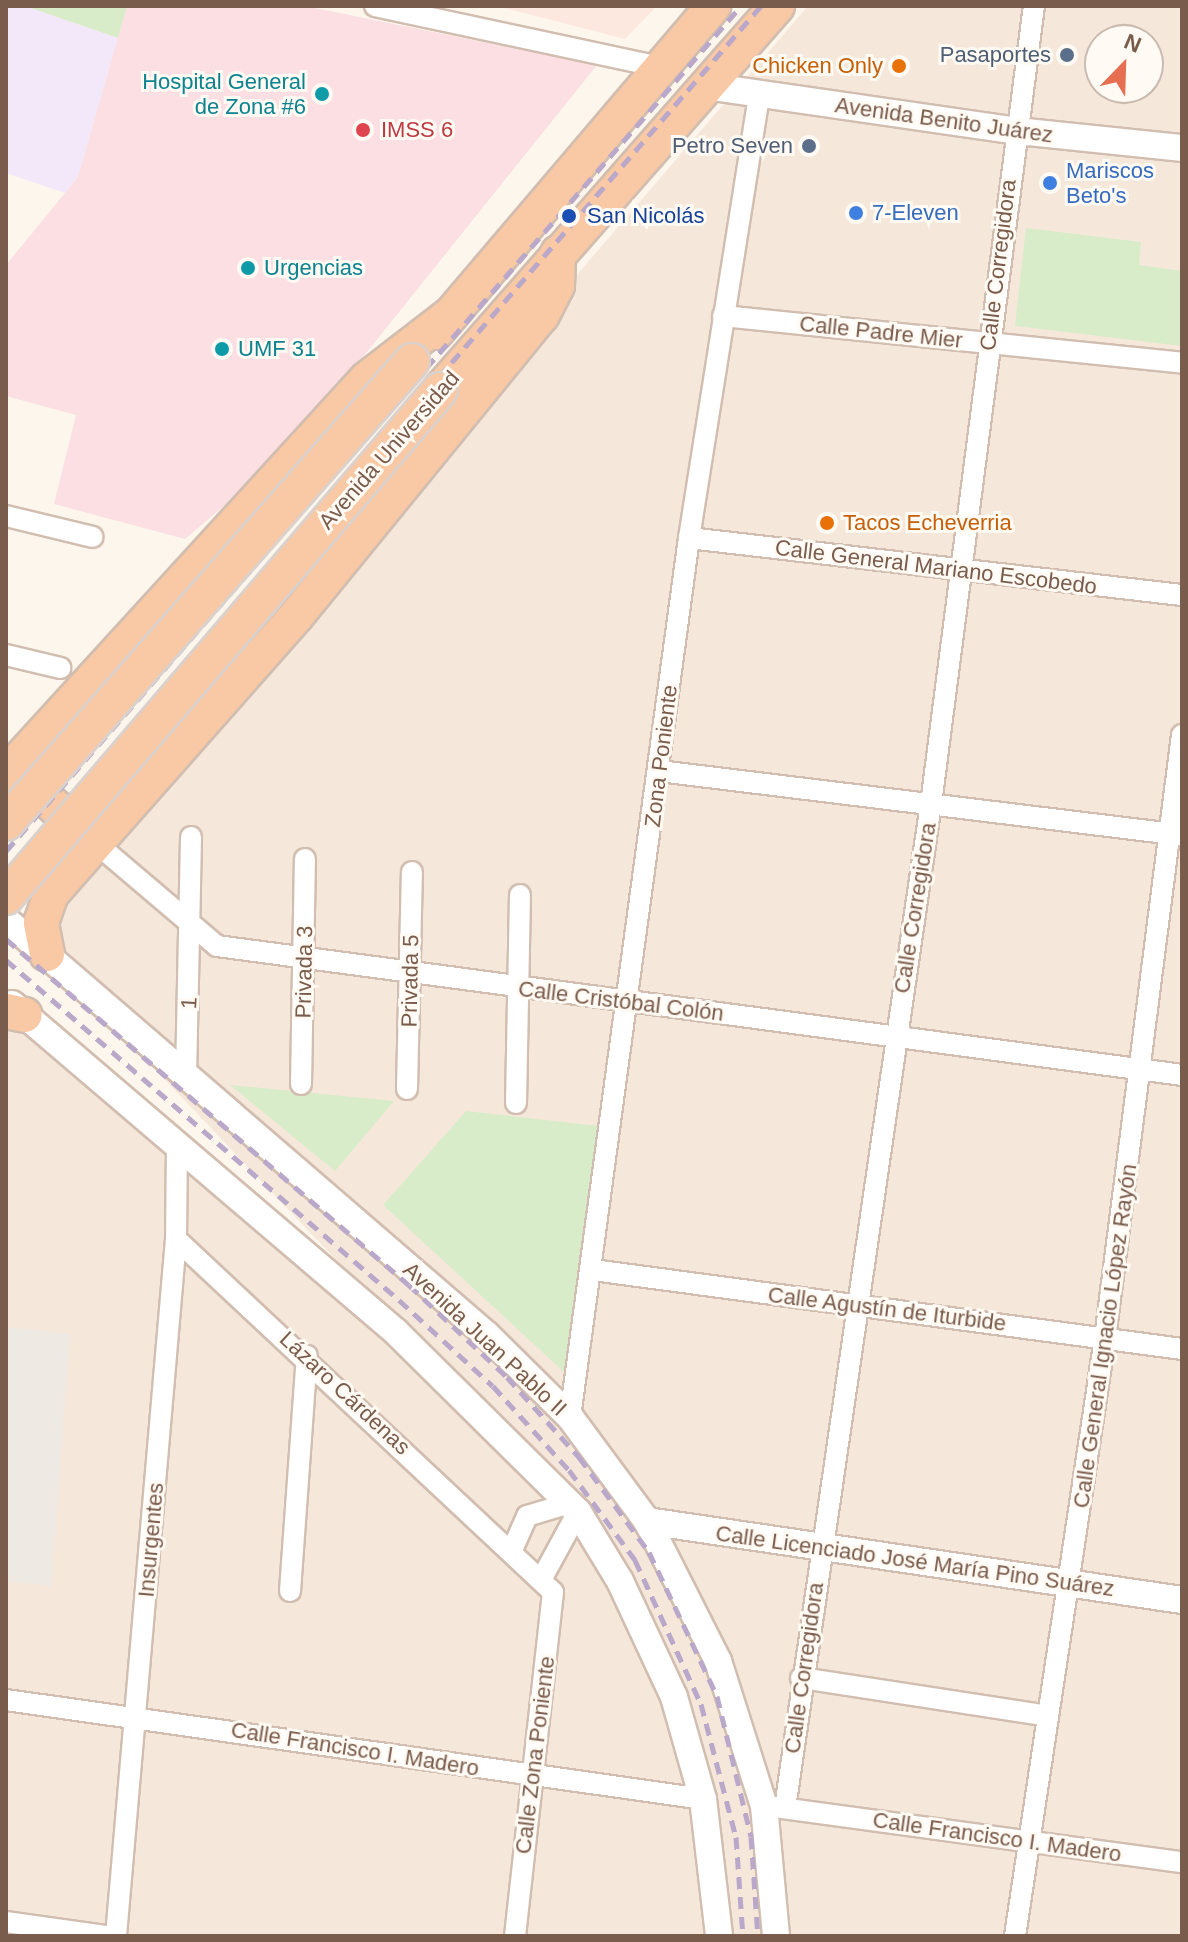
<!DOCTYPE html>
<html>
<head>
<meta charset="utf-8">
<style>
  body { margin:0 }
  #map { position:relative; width:1188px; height:1942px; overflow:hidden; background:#fdf6ec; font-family:Arial,sans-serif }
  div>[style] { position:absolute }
  .residential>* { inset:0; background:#f5e8da }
  .commercial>* { inset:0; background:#fde8e0 }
  .industrial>* { inset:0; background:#efe9e4 }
  .education>* { inset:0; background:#f3e8fa }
  .medical>* { inset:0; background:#fbdfe3 }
  .green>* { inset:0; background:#d8ecc9 }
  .roads { filter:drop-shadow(2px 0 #d1beb0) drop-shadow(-2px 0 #d1beb0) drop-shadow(0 2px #d1beb0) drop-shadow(0 -2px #d1beb0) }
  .minor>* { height:20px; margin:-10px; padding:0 10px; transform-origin:10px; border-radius:10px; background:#fff }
  .tertiary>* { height:26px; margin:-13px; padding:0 13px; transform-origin:13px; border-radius:13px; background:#fff }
  .trunk>* { height:34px; margin:-17px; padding:0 17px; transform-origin:17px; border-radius:17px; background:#f9c8a4 }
  .rail>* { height:5px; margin-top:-2.5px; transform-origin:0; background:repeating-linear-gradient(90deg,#b9a8c9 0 12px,transparent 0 20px) }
  .bridges { filter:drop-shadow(2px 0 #dad1cd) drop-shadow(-2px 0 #dad1cd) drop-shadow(0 2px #dad1cd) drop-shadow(0 -2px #dad1cd) }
  .trunk-bridge>* { height:34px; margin:-17px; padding:0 17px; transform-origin:17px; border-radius:17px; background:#f9c8a4 }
  .dots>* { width:22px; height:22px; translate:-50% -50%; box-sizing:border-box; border:4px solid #fffaf3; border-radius:50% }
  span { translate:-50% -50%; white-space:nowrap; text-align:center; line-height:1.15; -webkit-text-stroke:6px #fffaf3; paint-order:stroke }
  .service-label { font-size:22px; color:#4e5e75 }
  .right { translate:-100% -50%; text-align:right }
  .food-label { font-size:22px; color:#c56008 }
  .left { translate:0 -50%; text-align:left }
  .culture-label { font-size:22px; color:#0d838f }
  .street-label { font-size:22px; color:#7a5c4d }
  .health-label { font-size:22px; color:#be3a42 }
  .shop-label { font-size:22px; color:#366cbe }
  .transit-label { font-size:22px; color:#164399 }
  .frame { position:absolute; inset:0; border:8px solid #7a5c4d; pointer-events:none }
  .north { position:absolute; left:1084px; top:24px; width:80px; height:80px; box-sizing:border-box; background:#fffaf3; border:2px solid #cabbb1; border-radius:50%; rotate:23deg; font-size:22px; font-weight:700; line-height:32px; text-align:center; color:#7a5c4d }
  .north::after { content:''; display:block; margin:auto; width:28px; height:36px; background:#e76f51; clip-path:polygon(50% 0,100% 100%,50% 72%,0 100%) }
</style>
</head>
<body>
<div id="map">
  <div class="residential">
    <i style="clip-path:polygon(evenodd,808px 6px,1182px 6px,1182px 1936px,6px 1936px,6px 1005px,565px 1501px,18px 925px,808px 6px,1100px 40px,1148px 40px,1148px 88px,1100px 88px,1100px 40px)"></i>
  </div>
  <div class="commercial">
    <i style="clip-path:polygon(496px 6px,657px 6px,625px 39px)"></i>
  </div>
  <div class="industrial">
    <i style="clip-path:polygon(6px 1327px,70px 1334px,51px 1586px,6px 1581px)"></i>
  </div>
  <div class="education">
    <i style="clip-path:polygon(6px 6px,25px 6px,118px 38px,78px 177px,65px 193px,6px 173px)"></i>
  </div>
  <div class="medical">
    <i style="clip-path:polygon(127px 6px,305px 6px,597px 65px,347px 377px,244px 489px,185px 539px,54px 504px,76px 415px,6px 396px,6px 265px,78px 177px)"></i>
  </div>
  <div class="green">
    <i style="clip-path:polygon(25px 6px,127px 6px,118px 38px)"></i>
    <i style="clip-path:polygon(1026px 228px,1141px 242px,1139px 265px,1182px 271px,1182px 346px,1015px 326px)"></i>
    <i style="clip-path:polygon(230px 1085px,394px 1101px,335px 1171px)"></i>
    <i style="clip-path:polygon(466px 1111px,598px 1126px,564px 1372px,383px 1205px)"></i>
  </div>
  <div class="roads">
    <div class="minor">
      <i style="left:375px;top:6px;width:291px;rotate:12.1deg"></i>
      <i style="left:723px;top:316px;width:461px;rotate:5.8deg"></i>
      <i style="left:6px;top:516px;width:89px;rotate:13.6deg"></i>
      <i style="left:689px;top:538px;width:496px;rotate:6.6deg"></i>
      <i style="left:6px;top:655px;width:56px;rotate:13.5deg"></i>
      <i style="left:659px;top:771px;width:527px;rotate:6.98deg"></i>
      <i style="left:97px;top:844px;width:157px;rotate:40.4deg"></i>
      <i style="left:217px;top:946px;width:974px;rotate:7.61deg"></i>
      <i style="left:186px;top:1077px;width:240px;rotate:-88.8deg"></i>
      <i style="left:301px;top:1084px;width:225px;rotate:-89deg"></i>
      <i style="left:407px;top:1089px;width:217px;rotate:-88.7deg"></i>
      <i style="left:516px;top:1103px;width:208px;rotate:-88.9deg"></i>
      <i style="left:176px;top:1239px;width:516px;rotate:43.12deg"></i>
      <i style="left:553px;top:1592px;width:346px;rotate:96.3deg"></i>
      <i style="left:593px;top:1270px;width:594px;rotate:7.64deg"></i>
      <i style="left:570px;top:1417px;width:887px;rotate:-82.29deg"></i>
      <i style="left:689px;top:538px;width:448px;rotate:-81deg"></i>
      <i style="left:512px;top:1550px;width:37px;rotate:-66deg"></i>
      <i style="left:527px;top:1516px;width:45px;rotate:-16.8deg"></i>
      <i style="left:542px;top:1578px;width:75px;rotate:-61.4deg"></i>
      <i style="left:290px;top:1591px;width:236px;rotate:-85.9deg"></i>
      <i style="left:801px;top:1678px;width:250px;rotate:8.7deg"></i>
      <i style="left:6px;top:1700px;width:704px;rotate:8.08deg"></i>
      <i style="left:774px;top:1807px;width:412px;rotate:7.7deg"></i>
      <i style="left:785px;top:1808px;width:1015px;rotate:-81.73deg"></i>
      <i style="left:931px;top:804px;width:805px;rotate:-82.65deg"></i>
      <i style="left:6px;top:1922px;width:101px;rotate:8deg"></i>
      <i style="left:116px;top:1936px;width:700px;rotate:-85.08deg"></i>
      <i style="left:176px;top:1239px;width:95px;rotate:-89.4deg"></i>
      <i style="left:1015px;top:1936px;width:605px;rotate:-81.44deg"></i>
      <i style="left:1105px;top:1338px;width:608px;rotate:-82.72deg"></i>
    </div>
    <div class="tertiary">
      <i style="left:706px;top:86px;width:324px;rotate:8.2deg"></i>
      <i style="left:1027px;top:132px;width:156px;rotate:5.9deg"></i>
      <i style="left:6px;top:920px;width:635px;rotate:40.79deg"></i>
      <i style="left:487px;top:1335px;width:117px;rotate:44.7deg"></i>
      <i style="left:570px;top:1417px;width:129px;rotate:53.5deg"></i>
      <i style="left:647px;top:1521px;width:157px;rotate:63.1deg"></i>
      <i style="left:718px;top:1661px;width:152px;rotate:72.4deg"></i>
      <i style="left:764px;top:1806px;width:131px;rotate:84.7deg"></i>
      <i style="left:12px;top:1004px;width:505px;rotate:40.5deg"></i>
      <i style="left:396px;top:1332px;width:256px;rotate:44.7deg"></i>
      <i style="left:578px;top:1512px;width:81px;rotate:58.7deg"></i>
      <i style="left:620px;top:1581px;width:128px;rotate:65deg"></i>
      <i style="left:674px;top:1697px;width:106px;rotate:74.1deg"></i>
      <i style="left:703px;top:1799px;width:138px;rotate:83.3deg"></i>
      <i style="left:647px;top:1521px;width:541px;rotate:8.4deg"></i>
    </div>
    <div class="trunk">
      <i style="left:436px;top:332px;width:428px;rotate:-49.6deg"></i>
      <i style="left:440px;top:390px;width:511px;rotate:-48.73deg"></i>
      <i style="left:29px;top:762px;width:33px;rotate:70deg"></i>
      <i style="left:40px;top:793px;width:23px;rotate:43deg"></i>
      <i style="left:57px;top:809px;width:22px;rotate:24deg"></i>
      <i style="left:77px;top:818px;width:25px;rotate:5deg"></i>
      <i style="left:6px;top:774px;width:535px;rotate:-47.58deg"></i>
      <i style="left:367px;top:379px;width:106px;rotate:-37.7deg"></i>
      <i style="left:47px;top:954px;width:32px;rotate:-101deg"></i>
      <i style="left:41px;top:923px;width:31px;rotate:-71deg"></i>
      <i style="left:51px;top:894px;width:372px;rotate:-48.6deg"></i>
      <i style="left:297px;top:615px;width:387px;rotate:-50.8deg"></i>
      <i style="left:542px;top:315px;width:33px;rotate:-63deg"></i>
      <i style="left:557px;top:286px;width:33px;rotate:-88deg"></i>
      <i style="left:6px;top:1011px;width:19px;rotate:12deg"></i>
    </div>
  </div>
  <div class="rail">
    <i style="left:6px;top:851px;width:1120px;rotate:-48.98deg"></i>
    <i style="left:6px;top:876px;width:1152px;rotate:-49.05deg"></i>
    <i style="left:6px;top:939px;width:531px;rotate:40.65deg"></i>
    <i style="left:409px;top:1285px;width:134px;rotate:43.2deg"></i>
    <i style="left:507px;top:1377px;width:108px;rotate:48deg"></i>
    <i style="left:579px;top:1457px;width:118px;rotate:53.6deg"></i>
    <i style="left:649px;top:1552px;width:159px;rotate:64.7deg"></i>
    <i style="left:717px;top:1696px;width:145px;rotate:76.4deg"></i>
    <i style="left:751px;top:1837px;width:99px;rotate:86deg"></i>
    <i style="left:6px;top:960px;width:520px;rotate:40.86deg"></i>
    <i style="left:399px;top:1300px;width:127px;rotate:42.5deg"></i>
    <i style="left:493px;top:1386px;width:113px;rotate:47.9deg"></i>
    <i style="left:569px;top:1470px;width:112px;rotate:53.7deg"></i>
    <i style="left:635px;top:1560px;width:158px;rotate:65.4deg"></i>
    <i style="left:701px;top:1704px;width:138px;rotate:75.3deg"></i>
    <i style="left:736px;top:1837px;width:99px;rotate:86deg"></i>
  </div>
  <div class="bridges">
    <div class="trunk-bridge">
      <i style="left:6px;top:823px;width:615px;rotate:-48.69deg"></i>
      <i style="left:6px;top:897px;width:667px;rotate:-49.44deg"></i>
    </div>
  </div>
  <div class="dots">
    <i style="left:1067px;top:55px;background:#5c6f8a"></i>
    <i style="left:899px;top:66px;background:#e8710a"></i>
    <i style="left:322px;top:94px;background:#0f9aa8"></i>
    <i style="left:363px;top:130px;background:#e0444e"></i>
    <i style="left:809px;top:146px;background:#5c6f8a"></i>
    <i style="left:1050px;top:183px;background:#3f7fe0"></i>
    <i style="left:856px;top:213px;background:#3f7fe0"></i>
    <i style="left:569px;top:216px;background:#1a4fb4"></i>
    <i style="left:248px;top:268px;background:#0f9aa8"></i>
    <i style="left:222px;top:349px;background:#0f9aa8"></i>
    <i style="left:827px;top:523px;background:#e8710a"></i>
  </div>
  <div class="service-label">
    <span class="right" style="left:1051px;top:55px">Pasaportes</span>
    <span class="right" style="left:793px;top:146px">Petro Seven</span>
  </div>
  <div class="food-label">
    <span class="right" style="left:883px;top:66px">Chicken Only</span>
    <span class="left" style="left:843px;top:523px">Tacos Echeverria</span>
  </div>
  <div class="culture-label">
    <span class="right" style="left:306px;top:94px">Hospital General<br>de Zona #6</span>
    <span class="left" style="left:264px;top:268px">Urgencias</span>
    <span class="left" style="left:238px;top:349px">UMF 31</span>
  </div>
  <div class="street-label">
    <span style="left:944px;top:120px;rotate:8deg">Avenida Benito Juárez</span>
    <span style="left:998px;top:265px;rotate:-83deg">Calle Corregidora</span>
    <span style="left:881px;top:332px;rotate:6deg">Calle Padre Mier</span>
    <span style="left:389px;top:450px;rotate:-49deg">Avenida Universidad</span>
    <span style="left:936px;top:567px;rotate:7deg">Calle General Mariano Escobedo</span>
    <span style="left:661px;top:756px;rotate:-83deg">Zona Poniente</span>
    <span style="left:915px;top:908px;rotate:-81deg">Calle Corregidora</span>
    <span style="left:304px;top:972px;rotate:-89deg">Privada 3</span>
    <span style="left:410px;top:981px;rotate:-89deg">Privada 5</span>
    <span style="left:621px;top:1001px;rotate:7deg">Calle Cristóbal Colón</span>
    <span style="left:189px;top:1003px;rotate:-87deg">1</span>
    <span style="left:887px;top:1309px;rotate:7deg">Calle Agustín de Iturbide</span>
    <span style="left:1105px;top:1336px;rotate:-82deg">Calle General Ignacio López Rayón</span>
    <span style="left:485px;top:1339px;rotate:43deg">Avenida Juan Pablo II</span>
    <span style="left:345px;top:1393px;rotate:43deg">Lázaro Cárdenas</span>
    <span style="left:151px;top:1540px;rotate:-85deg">Insurgentes</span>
    <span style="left:915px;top:1561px;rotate:8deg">Calle Licenciado José María Pino Suárez</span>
    <span style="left:804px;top:1668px;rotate:-82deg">Calle Corregidora</span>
    <span style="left:355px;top:1749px;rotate:9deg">Calle Francisco I. Madero</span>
    <span style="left:535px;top:1755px;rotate:-83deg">Calle Zona Poniente</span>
    <span style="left:997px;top:1837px;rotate:8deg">Calle Francisco I. Madero</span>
  </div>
  <div class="health-label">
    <span class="left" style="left:381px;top:130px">IMSS 6</span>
  </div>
  <div class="shop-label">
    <span class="left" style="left:1066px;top:183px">Mariscos<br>Beto's</span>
    <span class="left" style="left:872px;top:213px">7-Eleven</span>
  </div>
  <div class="transit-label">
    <span class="left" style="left:587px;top:216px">San Nicolás</span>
  </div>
  <div class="frame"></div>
  <div class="north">N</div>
</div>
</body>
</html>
